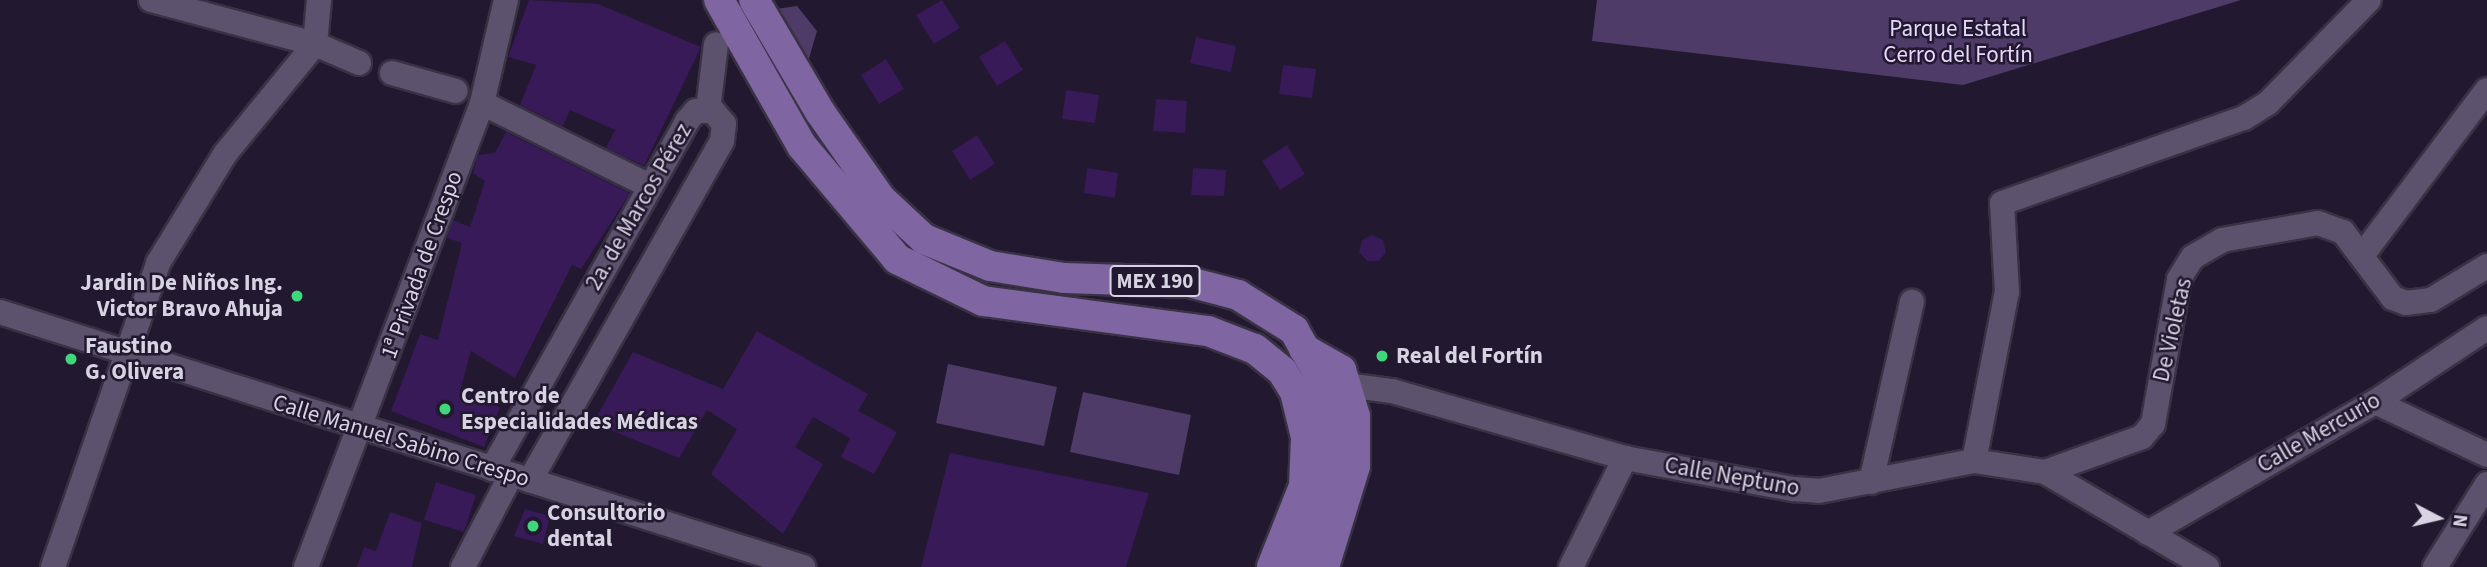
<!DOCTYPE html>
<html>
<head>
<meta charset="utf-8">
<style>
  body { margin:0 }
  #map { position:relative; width:2487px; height:567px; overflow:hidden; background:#22182f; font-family:"Source Sans 3",sans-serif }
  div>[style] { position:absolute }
  .green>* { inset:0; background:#4e3b68 }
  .building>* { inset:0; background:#371a57 }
  .roads { filter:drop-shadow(2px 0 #393244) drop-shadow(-2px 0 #393244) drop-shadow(0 2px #393244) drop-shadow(0 -2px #393244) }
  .minor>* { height:24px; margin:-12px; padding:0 12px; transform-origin:12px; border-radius:12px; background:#5d526d }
  .major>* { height:30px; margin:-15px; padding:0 15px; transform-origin:15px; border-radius:15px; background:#7f66a2 }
  .dots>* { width:19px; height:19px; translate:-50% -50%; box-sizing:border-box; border:4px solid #22182f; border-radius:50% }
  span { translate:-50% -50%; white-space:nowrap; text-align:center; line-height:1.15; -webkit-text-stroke:5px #22182f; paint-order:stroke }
  .shield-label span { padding:2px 5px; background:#22182f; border:2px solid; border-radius:5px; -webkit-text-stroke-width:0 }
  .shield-label { font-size:21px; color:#d8d3e3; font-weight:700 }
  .park-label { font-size:23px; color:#e6d8fe }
  .street-label { font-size:23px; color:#d8d3e3 }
  .poi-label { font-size:23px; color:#d8d3e3; font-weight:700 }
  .right { translate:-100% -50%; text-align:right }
  .left { translate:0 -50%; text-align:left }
  .north { position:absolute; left:2403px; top:483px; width:70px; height:70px; -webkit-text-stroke:5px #22182f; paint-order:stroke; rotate:97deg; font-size:19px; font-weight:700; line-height:28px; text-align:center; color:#d8d3e3 }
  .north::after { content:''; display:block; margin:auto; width:24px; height:32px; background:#d8d3e3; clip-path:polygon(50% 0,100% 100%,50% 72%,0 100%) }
</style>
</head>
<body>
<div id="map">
  <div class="green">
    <i style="clip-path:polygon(1597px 0,2241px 0,1963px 85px,1592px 41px)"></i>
    <i style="clip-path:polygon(797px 6px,817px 31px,808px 62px,776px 9px)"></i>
    <i style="clip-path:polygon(948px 364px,1057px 387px,1044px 446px,936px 423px)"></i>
    <i style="clip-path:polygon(1083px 392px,1191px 415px,1179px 475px,1070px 452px)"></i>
  </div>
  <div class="building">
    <i style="clip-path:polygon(529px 0,598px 4px,701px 47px,644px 166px,606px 148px,615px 130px,570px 110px,563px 126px,520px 105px,536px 65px,508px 57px)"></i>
    <i style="clip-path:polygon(942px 0,960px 28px,934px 44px,916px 15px)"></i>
    <i style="clip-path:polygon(1196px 37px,1236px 46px,1231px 72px,1190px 63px)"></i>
    <i style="clip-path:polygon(1005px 41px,1023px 70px,997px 86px,979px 57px)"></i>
    <i style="clip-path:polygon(886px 59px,904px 89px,879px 104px,861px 75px)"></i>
    <i style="clip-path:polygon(1283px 65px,1316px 69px,1312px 98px,1279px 94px)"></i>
    <i style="clip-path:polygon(1066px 90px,1099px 95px,1095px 123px,1062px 119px)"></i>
    <i style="clip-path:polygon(1156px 99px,1187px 101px,1185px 133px,1153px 131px)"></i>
    <i style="clip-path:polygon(506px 132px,630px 193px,581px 269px,572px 265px,515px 378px,471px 351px,460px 391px,500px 407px,484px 447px,391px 411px,420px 334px,438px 340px,462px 243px,447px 238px,453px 220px,470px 227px,485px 181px,473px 173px,478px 155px,495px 153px)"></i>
    <i style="clip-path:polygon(977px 135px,995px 164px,970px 180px,952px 151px)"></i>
    <i style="clip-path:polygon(1287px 145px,1305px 174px,1280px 190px,1262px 161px)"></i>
    <i style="clip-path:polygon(1087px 168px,1118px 173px,1115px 198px,1084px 193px)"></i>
    <i style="clip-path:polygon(1193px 168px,1226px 170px,1224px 196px,1191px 195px)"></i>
    <i style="clip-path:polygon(1372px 235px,1383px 240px,1386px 252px,1379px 261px,1367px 261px,1359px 252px,1362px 240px)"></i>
    <i style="clip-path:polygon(757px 331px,868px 394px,858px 411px,897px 432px,874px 474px,841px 457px,850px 438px,813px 417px,795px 447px,823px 464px,783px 534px,711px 474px,737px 429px,707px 410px,679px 458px,593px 423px,633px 352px,723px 389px)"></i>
    <i style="clip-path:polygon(950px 453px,1149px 493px,1126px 567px,921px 567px)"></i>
    <i style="clip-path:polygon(436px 482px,476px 495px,464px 532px,424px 520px)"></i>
    <i style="clip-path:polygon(525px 509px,550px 516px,543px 544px,514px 536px)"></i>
    <i style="clip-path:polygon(390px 512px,422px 523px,412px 567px,357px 567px,364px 547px,376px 551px)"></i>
  </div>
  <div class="roads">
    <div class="minor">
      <i style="left:151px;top:0;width:170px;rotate:15deg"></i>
      <i style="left:315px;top:44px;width:48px;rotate:23.4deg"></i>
      <i style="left:392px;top:73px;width:66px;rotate:15.7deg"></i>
      <i style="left:482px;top:103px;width:187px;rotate:26.3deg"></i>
      <i style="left:708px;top:110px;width:66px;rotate:-83.1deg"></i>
      <i style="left:2364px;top:253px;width:204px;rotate:-53deg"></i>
      <i style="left:0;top:312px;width:843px;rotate:17.62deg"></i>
      <i style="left:1331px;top:383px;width:62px;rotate:7.5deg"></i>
      <i style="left:1392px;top:391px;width:242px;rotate:16deg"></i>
      <i style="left:1625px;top:458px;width:171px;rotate:10.5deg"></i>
      <i style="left:1793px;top:489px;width:26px;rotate:4deg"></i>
      <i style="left:1819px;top:491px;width:158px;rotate:-11deg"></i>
      <i style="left:1974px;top:461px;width:72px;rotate:8.8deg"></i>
      <i style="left:2045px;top:472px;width:188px;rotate:30.4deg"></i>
      <i style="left:2375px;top:402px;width:124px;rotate:25.3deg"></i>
      <i style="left:1974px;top:461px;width:172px;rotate:-79deg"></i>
      <i style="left:2007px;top:292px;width:89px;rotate:-93.2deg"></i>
      <i style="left:2002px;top:203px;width:256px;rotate:-19.4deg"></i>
      <i style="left:2244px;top:118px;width:28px;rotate:-32deg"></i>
      <i style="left:2268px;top:103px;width:144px;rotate:-45.6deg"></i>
      <i style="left:492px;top:469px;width:399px;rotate:-60.7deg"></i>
      <i style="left:687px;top:121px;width:13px;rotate:-48deg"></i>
      <i style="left:696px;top:111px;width:17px"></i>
      <i style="left:713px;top:111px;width:17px;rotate:50deg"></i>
      <i style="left:724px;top:124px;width:17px;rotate:97deg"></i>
      <i style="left:722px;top:141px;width:390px;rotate:119.5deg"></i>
      <i style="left:2045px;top:472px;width:103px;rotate:-19.8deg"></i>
      <i style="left:2142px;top:437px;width:17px;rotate:-50deg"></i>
      <i style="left:2153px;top:424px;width:147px;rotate:-79.8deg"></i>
      <i style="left:2179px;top:279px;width:26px;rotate:-58deg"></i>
      <i style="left:2193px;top:257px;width:34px;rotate:-30deg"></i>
      <i style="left:2222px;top:240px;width:97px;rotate:-10deg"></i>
      <i style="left:2318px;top:223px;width:27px;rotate:20deg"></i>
      <i style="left:2343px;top:232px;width:83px;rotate:52.9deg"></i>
      <i style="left:2393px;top:298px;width:14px;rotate:21deg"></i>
      <i style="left:2406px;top:303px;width:25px;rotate:-7deg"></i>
      <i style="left:2431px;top:300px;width:66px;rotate:-31.3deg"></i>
      <i style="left:1871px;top:482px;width:185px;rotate:-77.2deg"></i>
      <i style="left:2148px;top:533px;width:262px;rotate:-30deg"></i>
      <i style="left:2375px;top:402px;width:134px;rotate:-33.5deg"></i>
      <i style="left:53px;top:567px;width:322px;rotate:-70.9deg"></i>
      <i style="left:158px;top:263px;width:128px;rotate:-58.4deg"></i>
      <i style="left:225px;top:154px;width:142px;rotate:-50.7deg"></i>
      <i style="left:315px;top:44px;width:44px;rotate:-84.8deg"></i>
      <i style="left:306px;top:567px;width:496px;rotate:-69.2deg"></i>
      <i style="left:482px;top:103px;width:106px;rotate:-76.9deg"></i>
      <i style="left:463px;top:567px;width:104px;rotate:-62.4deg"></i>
      <i style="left:1571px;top:567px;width:122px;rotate:-63.6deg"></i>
      <i style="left:2435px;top:567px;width:98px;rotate:-57.9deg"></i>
    </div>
    <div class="major">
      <i style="left:719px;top:0;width:168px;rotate:60.4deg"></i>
      <i style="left:802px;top:146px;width:148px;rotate:49.9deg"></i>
      <i style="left:897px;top:259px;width:96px;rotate:26deg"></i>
      <i style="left:983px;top:301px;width:227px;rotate:7.6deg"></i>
      <i style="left:1208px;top:331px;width:50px;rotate:21deg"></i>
      <i style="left:1255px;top:349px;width:35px;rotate:39deg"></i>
      <i style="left:1282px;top:371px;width:25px;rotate:58deg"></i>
      <i style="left:1295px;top:392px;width:46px;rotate:76.3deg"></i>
      <i style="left:1306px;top:437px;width:49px;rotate:92.3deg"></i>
      <i style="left:1304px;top:486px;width:87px;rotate:111.6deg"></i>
      <i style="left:754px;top:0;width:130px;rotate:59.5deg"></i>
      <i style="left:820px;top:112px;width:106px;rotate:55deg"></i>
      <i style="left:881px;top:199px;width:59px;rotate:42.9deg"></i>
      <i style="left:924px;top:239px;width:71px;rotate:22.2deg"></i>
      <i style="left:990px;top:266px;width:75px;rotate:9.2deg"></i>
      <i style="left:1064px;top:278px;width:125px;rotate:1.8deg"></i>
      <i style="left:1189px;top:282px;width:51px;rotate:14.9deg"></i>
      <i style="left:1238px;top:295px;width:66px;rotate:32deg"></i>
      <i style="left:1294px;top:330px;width:60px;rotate:60.9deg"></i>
      <i style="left:1323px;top:382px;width:65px;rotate:79.4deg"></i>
      <i style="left:1335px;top:446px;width:51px;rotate:97.8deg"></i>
      <i style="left:1328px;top:497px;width:75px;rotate:111.1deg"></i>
      <i style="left:1304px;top:349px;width:43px;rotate:29.6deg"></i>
      <i style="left:1341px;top:370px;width:48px;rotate:73.1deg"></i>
      <i style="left:1355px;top:416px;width:50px;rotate:90deg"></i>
      <i style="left:1355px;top:466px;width:106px;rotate:107.1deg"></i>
    </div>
  </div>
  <div class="dots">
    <i style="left:297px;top:296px;background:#40d77c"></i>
    <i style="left:1382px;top:356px;background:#40d77c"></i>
    <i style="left:71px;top:359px;background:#40d77c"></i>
    <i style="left:445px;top:409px;background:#40d77c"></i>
    <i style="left:533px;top:526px;background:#40d77c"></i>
  </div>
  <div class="shield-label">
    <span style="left:1155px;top:281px">MEX 190</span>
  </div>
  <div class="park-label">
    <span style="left:1958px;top:42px">Parque Estatal<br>Cerro del Fortín</span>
  </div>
  <div class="street-label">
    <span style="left:639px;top:207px;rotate:-60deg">2a. de Marcos Pérez</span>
    <span style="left:422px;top:265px;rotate:-70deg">1ª Privada de Crespo</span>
    <span style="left:2173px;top:330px;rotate:-77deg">De Violetas</span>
    <span style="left:2319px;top:433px;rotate:-30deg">Calle Mercurio</span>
    <span style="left:401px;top:441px;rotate:17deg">Calle Manuel Sabino Crespo</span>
    <span style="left:1732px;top:477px;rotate:10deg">Calle Neptuno</span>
  </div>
  <div class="poi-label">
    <span class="right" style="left:283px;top:296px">Jardin De Niños Ing.<br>Victor Bravo Ahuja</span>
    <span class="left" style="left:85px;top:359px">Faustino<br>G. Olivera</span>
    <span class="left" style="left:1396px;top:356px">Real del Fortín</span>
    <span class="left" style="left:461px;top:409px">Centro de<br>Especialidades Médicas</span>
    <span class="left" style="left:547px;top:526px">Consultorio<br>dental</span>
  </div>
  <div class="north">N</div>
</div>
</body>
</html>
